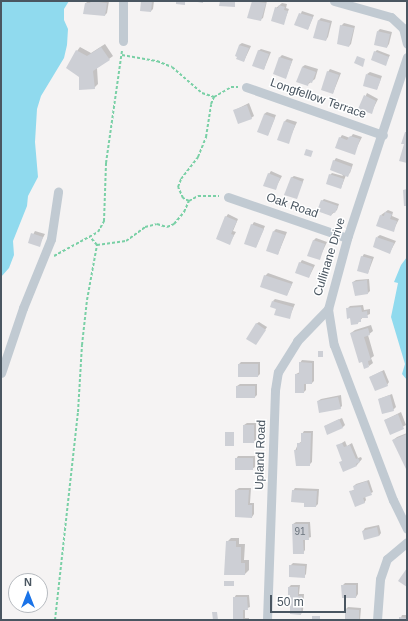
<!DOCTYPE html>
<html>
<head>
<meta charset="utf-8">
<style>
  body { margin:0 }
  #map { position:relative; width:408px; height:621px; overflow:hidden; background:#f5f3f3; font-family:Helvetica,sans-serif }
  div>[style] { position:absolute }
  .water>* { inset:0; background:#90daee }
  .shadow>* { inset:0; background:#0003 }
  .building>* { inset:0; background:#cdcfd5 }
  .path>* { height:2px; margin-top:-1px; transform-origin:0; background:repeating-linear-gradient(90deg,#7ad0a6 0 3px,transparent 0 5px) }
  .street>* { height:9px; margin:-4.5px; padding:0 4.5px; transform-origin:4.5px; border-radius:4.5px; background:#c1cad2 }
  span { translate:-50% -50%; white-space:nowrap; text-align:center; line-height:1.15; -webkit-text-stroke:3px #fff; paint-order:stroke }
  .number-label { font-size:10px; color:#6b747e }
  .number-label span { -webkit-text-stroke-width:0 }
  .street-label { font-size:12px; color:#4a5661 }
  .frame { position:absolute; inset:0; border:2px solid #4a5661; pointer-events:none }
  .north { position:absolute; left:8px; top:573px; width:40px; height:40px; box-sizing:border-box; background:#fff; border:1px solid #b7bbc0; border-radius:50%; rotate:0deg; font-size:11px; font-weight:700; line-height:16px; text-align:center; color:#4a5661 }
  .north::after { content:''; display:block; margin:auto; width:14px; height:18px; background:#1a73e8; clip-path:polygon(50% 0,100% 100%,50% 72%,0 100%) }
  .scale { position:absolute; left:270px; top:595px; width:76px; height:18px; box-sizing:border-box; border:2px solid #4a5661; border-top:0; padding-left:5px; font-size:12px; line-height:14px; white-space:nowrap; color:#4a5661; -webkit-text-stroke:3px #fff; paint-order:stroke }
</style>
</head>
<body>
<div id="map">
  <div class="water">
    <i style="clip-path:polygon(1px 1px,69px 1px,64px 9px,64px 20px,68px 29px,67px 45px,64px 58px,41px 96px,37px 109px,35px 142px,38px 177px,28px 196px,27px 206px,13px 241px,14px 255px,9px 268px,1px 277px)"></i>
    <i style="clip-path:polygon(407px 257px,407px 380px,402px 374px,405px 364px,391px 317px,398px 283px,394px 282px,401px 265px)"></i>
  </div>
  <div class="shadow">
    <i style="clip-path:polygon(88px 1px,109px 1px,107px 13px,105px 15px,86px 3px)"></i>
    <i style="clip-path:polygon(142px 1px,154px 1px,153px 9px,151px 11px)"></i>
    <i style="clip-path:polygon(253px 1px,267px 1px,263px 18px,260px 20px,249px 17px)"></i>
    <i style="clip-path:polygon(282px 3px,287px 4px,286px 8px,289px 9px,283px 24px,276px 8px)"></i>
    <i style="clip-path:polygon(302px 11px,314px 15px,308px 29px,296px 25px)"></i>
    <i style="clip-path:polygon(321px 18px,332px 21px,328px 37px,326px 40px,319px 20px)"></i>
    <i style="clip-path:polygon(344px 23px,355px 26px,351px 44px,349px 46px,341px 26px)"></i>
    <i style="clip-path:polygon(380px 29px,392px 32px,389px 44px,387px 47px,378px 31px)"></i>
    <i style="clip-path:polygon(242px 43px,251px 46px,244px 61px,239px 45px)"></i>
    <i style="clip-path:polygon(105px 44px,113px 56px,97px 68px,98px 84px,94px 88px,80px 77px,77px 51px,80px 47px,91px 53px)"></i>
    <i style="clip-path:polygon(261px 49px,271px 52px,264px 69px,258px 51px)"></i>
    <i style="clip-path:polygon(377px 50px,390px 55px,385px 65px,375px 52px)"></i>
    <i style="clip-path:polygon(282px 55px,293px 59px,286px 77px,280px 57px)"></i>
    <i style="clip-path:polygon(305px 65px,318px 69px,315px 79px,307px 85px,302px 67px)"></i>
    <i style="clip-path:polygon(330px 69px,341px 73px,333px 93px,328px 72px)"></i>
    <i style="clip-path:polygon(370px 72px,382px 76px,377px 89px,367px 74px)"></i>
    <i style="clip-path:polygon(367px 93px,378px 99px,371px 113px,360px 109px)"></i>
    <i style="clip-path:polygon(249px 103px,254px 116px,251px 118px,235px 110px)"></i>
    <i style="clip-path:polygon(267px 112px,276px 115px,268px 135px,264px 114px)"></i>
    <i style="clip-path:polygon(287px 119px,297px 122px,288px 142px,285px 121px)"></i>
    <i style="clip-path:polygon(353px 134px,362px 137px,354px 153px,340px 138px,342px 135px,350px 138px)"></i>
    <i style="clip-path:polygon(336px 158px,353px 164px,350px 173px,346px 175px,341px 188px,330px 175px,332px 173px,343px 176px,334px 161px)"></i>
    <i style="clip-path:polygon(271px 171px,282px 176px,275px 189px,269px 174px)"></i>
    <i style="clip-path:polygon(294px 176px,304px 179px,296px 198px,291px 178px)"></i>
    <i style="clip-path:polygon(324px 199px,339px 204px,337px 210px,331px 215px,322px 201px)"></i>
    <i style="clip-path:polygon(388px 210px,393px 212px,392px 216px,399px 219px,393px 231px,381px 215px)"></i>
    <i style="clip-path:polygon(228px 214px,238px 219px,233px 231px,236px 232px,229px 244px,226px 217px)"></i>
    <i style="clip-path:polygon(254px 222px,265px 226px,256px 247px,252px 225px)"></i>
    <i style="clip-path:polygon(276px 229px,287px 232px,278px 254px,274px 231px)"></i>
    <i style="clip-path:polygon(35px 231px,45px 234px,39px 245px,29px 242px)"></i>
    <i style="clip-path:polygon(380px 235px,396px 241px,390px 252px,377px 237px)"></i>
    <i style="clip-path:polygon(316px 238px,327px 242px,319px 259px,313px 241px)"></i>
    <i style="clip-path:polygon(364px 254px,374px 257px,368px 273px,362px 257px)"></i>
    <i style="clip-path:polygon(302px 260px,315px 265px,309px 277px,300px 263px)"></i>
    <i style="clip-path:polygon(268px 273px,293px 282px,287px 295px,265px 276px)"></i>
    <i style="clip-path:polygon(369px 279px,370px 291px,368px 293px,353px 282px,356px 280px)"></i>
    <i style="clip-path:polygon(275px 299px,295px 304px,289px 318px,277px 308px,273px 301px)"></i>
    <i style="clip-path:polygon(363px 305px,364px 310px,370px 309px,370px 314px,363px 317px,358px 323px,347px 309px,350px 306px)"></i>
    <i style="clip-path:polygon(259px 322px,267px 327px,256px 344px,256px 324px)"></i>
    <i style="clip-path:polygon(371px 325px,373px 331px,368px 335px,374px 356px,371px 358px,373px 363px,369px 366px,351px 333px,355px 330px)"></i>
    <i style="clip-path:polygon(302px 360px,314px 361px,314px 381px,312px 383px,306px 383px,306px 390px,304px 392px,296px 374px,300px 372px,300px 363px)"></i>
    <i style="clip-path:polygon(241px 362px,260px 362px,260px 374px,258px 376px,239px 364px)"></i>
    <i style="clip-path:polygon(384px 370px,389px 382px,387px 385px,370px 377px)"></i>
    <i style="clip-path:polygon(240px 384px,257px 384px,257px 395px,255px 397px,237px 386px)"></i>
    <i style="clip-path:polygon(392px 394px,396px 407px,393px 410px,379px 399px)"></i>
    <i style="clip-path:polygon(341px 395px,342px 406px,340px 408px,318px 401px,321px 399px)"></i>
    <i style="clip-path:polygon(401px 412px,406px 425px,391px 433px,385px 420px)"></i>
    <i style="clip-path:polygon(342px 418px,345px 425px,343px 427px,325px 426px)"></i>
    <i style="clip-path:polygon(247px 423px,256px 423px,256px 440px,253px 442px,244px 425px)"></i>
    <i style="clip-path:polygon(304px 431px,313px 431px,312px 462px,309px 465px,295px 451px,298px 444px,302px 441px,302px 434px)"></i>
    <i style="clip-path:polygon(407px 433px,407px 467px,393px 440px,397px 437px)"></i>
    <i style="clip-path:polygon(345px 441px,347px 446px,352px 443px,358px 458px,361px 457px,362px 459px,357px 465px,343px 470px,340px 463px,343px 460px,337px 446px)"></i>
    <i style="clip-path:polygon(238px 456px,255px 456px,255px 467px,252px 469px,236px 459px)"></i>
    <i style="clip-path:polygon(369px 480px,373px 492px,365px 496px,366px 500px,364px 503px,350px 492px,355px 489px,354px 486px,356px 484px)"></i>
    <i style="clip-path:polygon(239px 488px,251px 488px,250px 503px,254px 503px,254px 514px,252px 517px,236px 490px)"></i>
    <i style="clip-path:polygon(295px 488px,319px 489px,318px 504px,316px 506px,305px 502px,293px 491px)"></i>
    <i style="clip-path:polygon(296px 522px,310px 522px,311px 537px,305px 539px,305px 550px,303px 553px,293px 524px)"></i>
    <i style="clip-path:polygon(379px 525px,381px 533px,379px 536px,363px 531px,365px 528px)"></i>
    <i style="clip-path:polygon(231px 538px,239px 538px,239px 544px,245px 544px,244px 560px,249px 560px,249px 570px,245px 574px,227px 542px)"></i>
    <i style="clip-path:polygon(293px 563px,307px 564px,306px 574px,304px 577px,290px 566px)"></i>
    <i style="clip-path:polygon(345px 583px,358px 583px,358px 594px,356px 597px,342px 586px)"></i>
    <i style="clip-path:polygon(291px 585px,300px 585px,299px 594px,304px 594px,303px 611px,301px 614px,291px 594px,289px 587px)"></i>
    <i style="clip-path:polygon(236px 595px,249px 595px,250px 607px,245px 609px,245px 618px,249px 618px,249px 620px,234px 620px,234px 598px)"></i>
    <i style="clip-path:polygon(348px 607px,361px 608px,360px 620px,346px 620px,346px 609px)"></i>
    <i style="clip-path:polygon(402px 615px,407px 615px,407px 620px,400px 620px)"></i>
  </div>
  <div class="building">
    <i style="clip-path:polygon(91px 1px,107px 3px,105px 16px,83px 14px,85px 3px,90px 3px)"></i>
    <i style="clip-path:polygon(141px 1px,152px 1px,151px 12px,140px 11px)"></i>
    <i style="clip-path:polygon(176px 1px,185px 1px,185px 5px,176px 4px)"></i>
    <i style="clip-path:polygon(192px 1px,203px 1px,203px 3px)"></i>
    <i style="clip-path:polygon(220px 1px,235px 1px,235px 7px,219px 6px)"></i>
    <i style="clip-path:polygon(252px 1px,266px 3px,261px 21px,247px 18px)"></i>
    <i style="clip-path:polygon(279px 5px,285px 7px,284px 10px,288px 11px,284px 25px,271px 21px,275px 7px,278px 8px)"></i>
    <i style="clip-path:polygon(299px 13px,313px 17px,308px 30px,294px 25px)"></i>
    <i style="clip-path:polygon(318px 20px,330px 23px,326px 41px,313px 38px)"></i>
    <i style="clip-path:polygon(340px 25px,354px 28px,349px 47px,337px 44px)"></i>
    <i style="clip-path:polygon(377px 31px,390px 34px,387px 48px,374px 45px)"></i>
    <i style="clip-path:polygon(239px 45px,249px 48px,244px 62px,236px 59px,237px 57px,235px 56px)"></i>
    <i style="clip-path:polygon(101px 47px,110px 60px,93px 71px,95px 89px,79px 90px,79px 77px,66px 68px,76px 50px,87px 56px)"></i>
    <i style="clip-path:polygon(258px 50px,269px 54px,264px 70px,252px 66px)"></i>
    <i style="clip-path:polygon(374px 51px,389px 57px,386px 66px,371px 60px)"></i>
    <i style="clip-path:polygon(357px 56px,365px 59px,363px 67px,354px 63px)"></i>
    <i style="clip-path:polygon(279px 57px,292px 61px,286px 79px,273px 74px)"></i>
    <i style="clip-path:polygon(302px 67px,316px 72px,312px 83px,309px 82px,308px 86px,296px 82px)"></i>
    <i style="clip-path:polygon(327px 71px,339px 75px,333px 94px,321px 90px)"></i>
    <i style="clip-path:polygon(366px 74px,381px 79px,377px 90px,363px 86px)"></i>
    <i style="clip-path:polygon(364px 95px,376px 101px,372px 114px,358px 109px)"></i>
    <i style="clip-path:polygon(247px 105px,252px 119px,238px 124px,233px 110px)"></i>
    <i style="clip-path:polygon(264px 114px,275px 118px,268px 136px,257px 132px)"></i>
    <i style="clip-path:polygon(284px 121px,295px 125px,289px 144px,277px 140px)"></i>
    <i style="clip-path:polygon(405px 132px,407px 132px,407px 163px,399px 161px,404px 144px,401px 144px)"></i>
    <i style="clip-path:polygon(350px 136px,360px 139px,355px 155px,335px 148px,339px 137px,347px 140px)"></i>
    <i style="clip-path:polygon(306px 149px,313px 151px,311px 157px,304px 155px)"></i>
    <i style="clip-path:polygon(333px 160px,352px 167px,348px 177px,330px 170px)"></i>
    <i style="clip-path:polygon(268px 173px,280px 178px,276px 190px,263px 186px)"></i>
    <i style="clip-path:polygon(329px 174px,344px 179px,341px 189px,326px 184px)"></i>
    <i style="clip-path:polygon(291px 177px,303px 182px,297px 199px,284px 195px)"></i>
    <i style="clip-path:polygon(407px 189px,407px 206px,404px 206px,403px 190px)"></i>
    <i style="clip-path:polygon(321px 200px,338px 206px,335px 213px,333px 212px,331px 216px,317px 211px)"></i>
    <i style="clip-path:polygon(385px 212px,392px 214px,390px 219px,397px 221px,394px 232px,376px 226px,380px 215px,384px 216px)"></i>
    <i style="clip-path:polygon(225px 216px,237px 221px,231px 234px,234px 235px,230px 245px,216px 239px)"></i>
    <i style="clip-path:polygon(251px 224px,264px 229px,256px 248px,244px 244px)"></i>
    <i style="clip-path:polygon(273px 231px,285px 235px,278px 255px,266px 251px)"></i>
    <i style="clip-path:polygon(31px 233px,43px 237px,40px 247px,28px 243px)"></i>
    <i style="clip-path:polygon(376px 237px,394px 243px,390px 254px,373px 247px)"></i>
    <i style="clip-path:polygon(313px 240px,325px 244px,320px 260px,307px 256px)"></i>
    <i style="clip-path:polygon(361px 256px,372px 259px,368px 274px,357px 271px)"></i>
    <i style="clip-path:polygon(299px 262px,313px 267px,309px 278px,295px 273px)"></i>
    <i style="clip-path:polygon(264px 275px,292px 284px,287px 296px,260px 287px)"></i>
    <i style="clip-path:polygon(367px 280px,368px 294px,355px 296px,352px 282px)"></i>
    <i style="clip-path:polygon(272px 301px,293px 307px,290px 319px,274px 315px,276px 309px,270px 307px)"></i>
    <i style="clip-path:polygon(361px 307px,362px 312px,367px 311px,368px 318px,361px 318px,361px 322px,358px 322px,358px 324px,351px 325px,350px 318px,347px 319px,346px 308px)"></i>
    <i style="clip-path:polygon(256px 323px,266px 330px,256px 345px,246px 339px)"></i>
    <i style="clip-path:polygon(368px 328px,370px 335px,364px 337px,371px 360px,368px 361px,369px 367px,364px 369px,362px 362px,359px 363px,350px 333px)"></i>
    <i style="clip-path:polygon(318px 351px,323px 351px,323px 357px,318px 357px)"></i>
    <i style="clip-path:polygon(299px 362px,312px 363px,312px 384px,304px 384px,304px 393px,295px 393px,295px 374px,299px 374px)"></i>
    <i style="clip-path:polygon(238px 364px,258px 364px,258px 377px,238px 377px)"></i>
    <i style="clip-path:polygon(382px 371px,388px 386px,375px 391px,369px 377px)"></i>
    <i style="clip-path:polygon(236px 386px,255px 386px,255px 398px,236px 398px)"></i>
    <i style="clip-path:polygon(390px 395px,394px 411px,382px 414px,378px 399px)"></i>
    <i style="clip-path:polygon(338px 397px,341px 409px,319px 413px,317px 401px)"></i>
    <i style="clip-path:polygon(398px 414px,404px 429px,390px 435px,384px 420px)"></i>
    <i style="clip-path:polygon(339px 419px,343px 428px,327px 435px,324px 426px)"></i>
    <i style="clip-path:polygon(243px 425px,254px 425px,254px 443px,243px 443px)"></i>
    <i style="clip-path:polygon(225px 432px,234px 432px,234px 446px,225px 446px)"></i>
    <i style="clip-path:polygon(301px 433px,311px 433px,310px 466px,296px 466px,294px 450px,297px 450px,297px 443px,301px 443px)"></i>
    <i style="clip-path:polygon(407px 434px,407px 468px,406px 469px,392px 440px)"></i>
    <i style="clip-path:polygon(342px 443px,344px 447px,350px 445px,356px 459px,358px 458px,360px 462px,356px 464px,357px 466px,343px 472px,339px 462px,342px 461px,336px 445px)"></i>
    <i style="clip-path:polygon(235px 458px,253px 458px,253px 470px,235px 470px)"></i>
    <i style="clip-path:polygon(367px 481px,372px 495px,363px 498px,365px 503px,355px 507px,349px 491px,354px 490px,353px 486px)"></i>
    <i style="clip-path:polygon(235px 490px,249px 490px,248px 505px,252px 505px,252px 518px,235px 517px)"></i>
    <i style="clip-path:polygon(292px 490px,317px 491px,316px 507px,304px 507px,304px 503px,291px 502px)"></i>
    <i style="clip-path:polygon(292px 524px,308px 524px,309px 540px,303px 540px,304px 554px,293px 554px)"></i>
    <i style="clip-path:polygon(377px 527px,379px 536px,364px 540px,362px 531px)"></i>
    <i style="clip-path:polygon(226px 541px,236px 541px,236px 547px,241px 547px,241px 563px,245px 563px,245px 575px,224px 575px)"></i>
    <i style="clip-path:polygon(289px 565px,305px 566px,305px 578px,289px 577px)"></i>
    <i style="clip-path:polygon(407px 568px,407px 587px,398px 581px)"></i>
    <i style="clip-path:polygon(224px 581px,234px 581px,234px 586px,224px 586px)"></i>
    <i style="clip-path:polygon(341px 585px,356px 585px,356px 598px,342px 598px)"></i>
    <i style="clip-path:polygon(288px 587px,298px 587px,298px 596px,302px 596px,301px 615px,290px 614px,290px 595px,288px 595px)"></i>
    <i style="clip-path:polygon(233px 597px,247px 597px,248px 610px,243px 610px,243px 620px,233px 620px)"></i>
    <i style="clip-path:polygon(345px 609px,359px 610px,359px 620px,345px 620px)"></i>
    <i style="clip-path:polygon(212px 612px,217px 612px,218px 620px,213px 620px)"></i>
    <i style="clip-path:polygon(312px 616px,320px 616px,320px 620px,312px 620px)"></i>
    <i style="clip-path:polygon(399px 617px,407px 618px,407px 620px,399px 620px)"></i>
  </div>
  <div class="path">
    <i style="left:122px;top:55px;width:36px;rotate:10deg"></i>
    <i style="left:157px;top:61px;width:16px;rotate:22deg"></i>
    <i style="left:172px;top:67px;width:40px;rotate:41deg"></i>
    <i style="left:202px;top:93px;width:13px;rotate:18deg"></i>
    <i style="left:189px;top:201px;width:7px;rotate:-153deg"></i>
    <i style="left:183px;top:198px;width:12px;rotate:-114deg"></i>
    <i style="left:178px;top:187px;width:9px;rotate:-69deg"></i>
    <i style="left:181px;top:179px;width:28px;rotate:-52deg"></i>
    <i style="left:198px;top:157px;width:22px;rotate:-68deg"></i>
    <i style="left:206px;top:137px;width:33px;rotate:-81deg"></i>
    <i style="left:211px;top:104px;width:8px;rotate:-67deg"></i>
    <i style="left:214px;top:97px;width:20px;rotate:-30deg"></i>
    <i style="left:231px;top:87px;width:7px"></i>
    <i style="left:97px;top:245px;width:29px;rotate:-8deg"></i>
    <i style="left:126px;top:241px;width:24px;rotate:-36deg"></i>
    <i style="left:145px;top:227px;width:12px;rotate:-14deg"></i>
    <i style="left:157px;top:224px;width:10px;rotate:17deg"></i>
    <i style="left:167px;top:227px;width:8px;rotate:-23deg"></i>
    <i style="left:174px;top:224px;width:16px;rotate:-50deg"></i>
    <i style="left:184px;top:212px;width:12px;rotate:-66deg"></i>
    <i style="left:189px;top:201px;width:10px;rotate:-29deg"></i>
    <i style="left:198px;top:196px;width:21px"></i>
    <i style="left:54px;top:256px;width:50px;rotate:-28.6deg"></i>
    <i style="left:98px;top:232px;width:13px;rotate:-61deg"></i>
    <i style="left:104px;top:221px;width:58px;rotate:-88deg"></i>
    <i style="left:106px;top:163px;width:114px;rotate:-81.9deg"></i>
    <i style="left:55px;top:620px;width:209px;rotate:-83.7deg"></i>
    <i style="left:78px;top:412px;width:67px;rotate:-86.6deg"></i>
    <i style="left:82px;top:345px;width:45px;rotate:-83.7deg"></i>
    <i style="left:87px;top:300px;width:56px;rotate:-79.7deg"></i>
    <i style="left:97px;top:245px;width:11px;rotate:-131deg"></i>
  </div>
  <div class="street">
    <i style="left:334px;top:1px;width:59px;rotate:15.7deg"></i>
    <i style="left:391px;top:17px;width:16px;rotate:43deg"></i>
    <i style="left:403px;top:28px;width:16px;rotate:76deg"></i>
    <i style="left:123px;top:41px;width:40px;rotate:-90deg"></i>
    <i style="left:407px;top:57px;width:188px;rotate:108.3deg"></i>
    <i style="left:348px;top:235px;width:77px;rotate:105.1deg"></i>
    <i style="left:328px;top:309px;width:36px;rotate:81deg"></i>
    <i style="left:334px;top:345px;width:166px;rotate:69.2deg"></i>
    <i style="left:393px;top:500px;width:32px;rotate:64deg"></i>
    <i style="left:246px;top:87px;width:145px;rotate:19.3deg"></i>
    <i style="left:228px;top:197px;width:126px;rotate:19deg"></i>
    <i style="left:1px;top:373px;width:69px;rotate:-71.3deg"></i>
    <i style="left:23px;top:308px;width:74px;rotate:-67.9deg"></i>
    <i style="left:51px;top:239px;width:48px;rotate:-81.5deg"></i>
    <i style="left:267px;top:620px;width:230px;rotate:-88deg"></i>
    <i style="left:275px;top:390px;width:18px;rotate:-81deg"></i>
    <i style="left:278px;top:372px;width:36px;rotate:-58deg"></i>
    <i style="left:297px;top:341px;width:45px;rotate:-45.9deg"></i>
    <i style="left:377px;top:620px;width:41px;rotate:-85.8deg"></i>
    <i style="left:380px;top:579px;width:21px;rotate:-71deg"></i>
    <i style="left:387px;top:559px;width:26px;rotate:-40deg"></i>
  </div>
  <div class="number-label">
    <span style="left:300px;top:532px">91</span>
  </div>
  <div class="street-label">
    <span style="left:318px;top:99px;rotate:19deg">Longfellow Terrace</span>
    <span style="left:292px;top:206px;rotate:19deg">Oak Road</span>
    <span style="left:330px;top:257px;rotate:-73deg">Cullinane Drive</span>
    <span style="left:261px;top:455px;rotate:-88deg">Upland Road</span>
  </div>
  <div class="frame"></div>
  <div class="north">N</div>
  <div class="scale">50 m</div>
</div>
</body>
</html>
